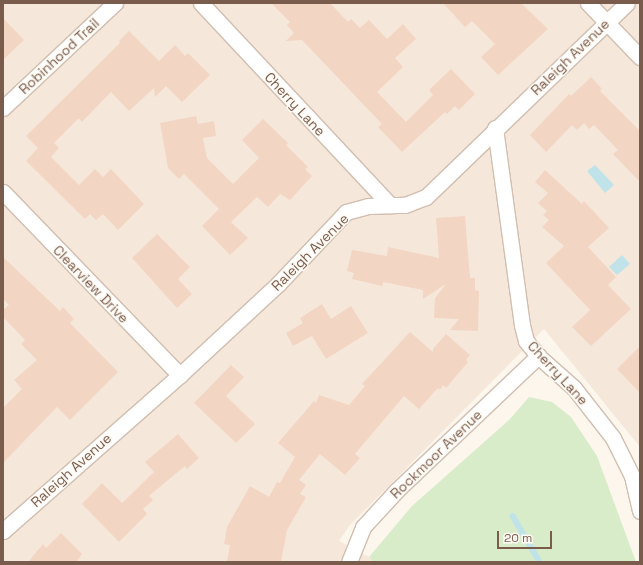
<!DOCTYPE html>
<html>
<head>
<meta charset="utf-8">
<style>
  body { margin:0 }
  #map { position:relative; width:643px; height:565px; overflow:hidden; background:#fdf6ec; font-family:"Space Grotesk",sans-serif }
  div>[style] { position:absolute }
  .residential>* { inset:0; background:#f5e8da }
  .green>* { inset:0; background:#d8ecc9 }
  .water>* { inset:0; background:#bfe3e8 }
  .stream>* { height:5.5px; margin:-2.75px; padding:0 2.75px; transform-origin:2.75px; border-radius:2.75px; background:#bfe3e8 }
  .building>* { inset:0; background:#f3d5c3 }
  .roads { filter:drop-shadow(1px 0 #d1beb0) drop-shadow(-1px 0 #d1beb0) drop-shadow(0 1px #d1beb0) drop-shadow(0 -1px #d1beb0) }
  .street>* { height:15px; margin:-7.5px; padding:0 7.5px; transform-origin:7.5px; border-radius:7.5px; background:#fff }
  span { translate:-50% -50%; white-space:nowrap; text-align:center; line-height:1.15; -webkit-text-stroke:3px #fffaf3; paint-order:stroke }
  .street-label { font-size:14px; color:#7a5c4d }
  .frame { position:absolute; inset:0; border:4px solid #7a5c4d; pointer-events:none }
  .scale { position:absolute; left:497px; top:531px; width:55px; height:18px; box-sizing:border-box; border:2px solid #7a5c4d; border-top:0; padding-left:5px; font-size:12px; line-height:14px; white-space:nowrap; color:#7a5c4d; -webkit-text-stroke:3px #fffaf3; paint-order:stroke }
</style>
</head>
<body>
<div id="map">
  <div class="residential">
    <i style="clip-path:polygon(3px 3px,640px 3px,640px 447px,544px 329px,350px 525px,339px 541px,369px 557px,373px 562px,3px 562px)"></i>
  </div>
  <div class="green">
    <i style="clip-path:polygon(529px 397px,552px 402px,571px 417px,597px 456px,636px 562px,373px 562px,369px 557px,412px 506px,509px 420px)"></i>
  </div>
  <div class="water">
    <i style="clip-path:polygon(595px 165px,614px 185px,605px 193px,587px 171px)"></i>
    <i style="clip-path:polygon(622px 255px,630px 264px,617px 275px,609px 267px)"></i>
  </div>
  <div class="stream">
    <i style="left:513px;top:516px;width:53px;rotate:59.6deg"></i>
  </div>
  <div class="building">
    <i style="clip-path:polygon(271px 3px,330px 3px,348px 22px,351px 19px,360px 28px,369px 20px,387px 39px,403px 24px,416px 39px,395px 58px,403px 67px,377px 92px,406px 122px,433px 95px,429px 90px,451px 69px,475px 94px,459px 110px,455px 106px,447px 114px,445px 112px,402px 152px,378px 127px,382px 124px,302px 40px,286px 41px,294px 33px,287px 25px,290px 22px)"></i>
    <i style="clip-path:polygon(443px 3px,521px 3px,548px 29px,498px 75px,481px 57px,495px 44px,472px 21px,465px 27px)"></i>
    <i style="clip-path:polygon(3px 18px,24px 40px,3px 60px)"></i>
    <i style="clip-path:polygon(129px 31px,159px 61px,175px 45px,185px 56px,188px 53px,210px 75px,182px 102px,166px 86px,155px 97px,154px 88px,129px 111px,111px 92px,82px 122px,79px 118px,54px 143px,59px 148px,51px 157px,79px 185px,95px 169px,103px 177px,111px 169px,144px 204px,118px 230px,103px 214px,96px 220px,90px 214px,85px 219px,26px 161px,38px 148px,26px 136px,120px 43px,119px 41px)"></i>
    <i style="clip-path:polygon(591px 77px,602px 89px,600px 91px,640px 131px,640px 182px,613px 154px,618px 150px,594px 125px,589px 129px,584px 123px,577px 130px,572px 125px,546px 152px,530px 135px,569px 94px,571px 96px)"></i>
    <i style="clip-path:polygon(196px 116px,198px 124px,214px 121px,216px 136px,203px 138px,207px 158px,233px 184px,259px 158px,242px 140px,263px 119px,288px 143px,286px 145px,308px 167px,305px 169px,312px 176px,290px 200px,280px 194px,268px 207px,257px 197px,231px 222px,248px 238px,230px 255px,202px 226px,219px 209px,184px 174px,179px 179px,168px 168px,160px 123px)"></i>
    <i style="clip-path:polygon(545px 170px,582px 204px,584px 201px,609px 228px,588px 247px,616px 277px,608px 285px,631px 309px,591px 346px,572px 327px,590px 310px,546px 263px,564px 246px,542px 227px,549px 220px,543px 215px,547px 211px,538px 203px,548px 193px,535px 182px)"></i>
    <i style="clip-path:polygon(465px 216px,470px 278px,475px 278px,475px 290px,479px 291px,478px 331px,450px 330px,459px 319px,434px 318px,435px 298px,446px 284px,423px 299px,423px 290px,383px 282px,382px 286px,352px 279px,354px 273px,347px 271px,352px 250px,387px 256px,388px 247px,439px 258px,436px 218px)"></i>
    <i style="clip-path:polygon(157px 234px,190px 267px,178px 279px,192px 294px,177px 308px,132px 258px)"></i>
    <i style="clip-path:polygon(3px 257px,60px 311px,63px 307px,74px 319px,70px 323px,118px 372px,70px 420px,57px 407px,3px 463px,3px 408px,22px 389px,14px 380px,37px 360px,21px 344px,25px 340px,3px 317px,3px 310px,9px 305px,3px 299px)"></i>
    <i style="clip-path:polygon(322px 304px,331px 319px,351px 306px,368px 333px,326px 359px,312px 336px,293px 346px,286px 333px,303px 323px,300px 318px)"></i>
    <i style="clip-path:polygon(410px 332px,433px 352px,433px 349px,446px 334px,470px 355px,466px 360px,468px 362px,446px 388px,443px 385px,440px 390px,438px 388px,419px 409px,404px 396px,355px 454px,360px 458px,345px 475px,320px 454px,299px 480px,306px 485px,300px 494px,306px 497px,287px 530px,281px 562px,227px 562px,230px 545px,224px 544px,227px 527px,250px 486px,269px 497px,277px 482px,280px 483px,295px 457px,278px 443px,314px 401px,316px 403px,319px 395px,349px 405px,365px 386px,362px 384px)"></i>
    <i style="clip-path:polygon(640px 346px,640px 393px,617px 369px)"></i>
    <i style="clip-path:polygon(231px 365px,244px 377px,226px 396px,255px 424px,236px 443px,194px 403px)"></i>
    <i style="clip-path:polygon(178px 434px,199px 458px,187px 469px,185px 466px,149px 496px,153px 500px,143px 509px,147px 514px,119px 542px,82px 504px,102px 483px,122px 503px,154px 472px,145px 462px)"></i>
    <i style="clip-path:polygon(61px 533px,82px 554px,76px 562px,28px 562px,43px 544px,46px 548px)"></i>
  </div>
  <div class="roads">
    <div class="street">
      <i style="left:201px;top:3px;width:277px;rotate:46.9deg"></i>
      <i style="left:588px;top:3px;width:75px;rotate:46.1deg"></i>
      <i style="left:3px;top:108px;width:154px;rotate:-43.2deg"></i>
      <i style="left:495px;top:128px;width:199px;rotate:82.2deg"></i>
      <i style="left:522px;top:325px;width:16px;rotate:76deg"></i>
      <i style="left:526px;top:341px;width:19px;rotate:51deg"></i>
      <i style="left:538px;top:356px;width:48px;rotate:41.6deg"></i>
      <i style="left:574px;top:388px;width:63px;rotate:52deg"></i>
      <i style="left:613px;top:438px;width:42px;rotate:63.4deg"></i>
      <i style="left:632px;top:476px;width:36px;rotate:77deg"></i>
      <i style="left:3px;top:192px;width:255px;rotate:46deg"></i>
      <i style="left:3px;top:531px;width:236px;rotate:-41.4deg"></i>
      <i style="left:180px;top:375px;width:134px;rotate:-42.9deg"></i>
      <i style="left:278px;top:284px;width:99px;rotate:-46.6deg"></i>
      <i style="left:346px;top:212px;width:23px;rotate:-15deg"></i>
      <i style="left:368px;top:206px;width:37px;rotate:-2deg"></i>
      <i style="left:405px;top:205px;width:22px;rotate:-21deg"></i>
      <i style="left:426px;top:197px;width:279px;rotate:-44deg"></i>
      <i style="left:349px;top:562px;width:38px;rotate:-68deg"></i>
      <i style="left:363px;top:527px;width:50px;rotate:-47.4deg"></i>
      <i style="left:397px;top:490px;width:195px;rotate:-43.5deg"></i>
    </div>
  </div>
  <div class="street-label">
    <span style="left:59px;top:56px;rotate:-43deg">Robinhood Trail</span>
    <span style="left:570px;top:57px;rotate:-44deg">Raleigh Avenue</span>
    <span style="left:295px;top:104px;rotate:47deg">Cherry Lane</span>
    <span style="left:310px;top:252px;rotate:-45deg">Raleigh Avenue</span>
    <span style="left:91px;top:284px;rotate:46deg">Clearview Drive</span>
    <span style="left:558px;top:373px;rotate:47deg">Cherry Lane</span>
    <span style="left:436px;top:454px;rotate:-44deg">Rockmoor Avenue</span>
    <span style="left:71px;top:470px;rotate:-42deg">Raleigh Avenue</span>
  </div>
  <div class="frame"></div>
  <div class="scale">20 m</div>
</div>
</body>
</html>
